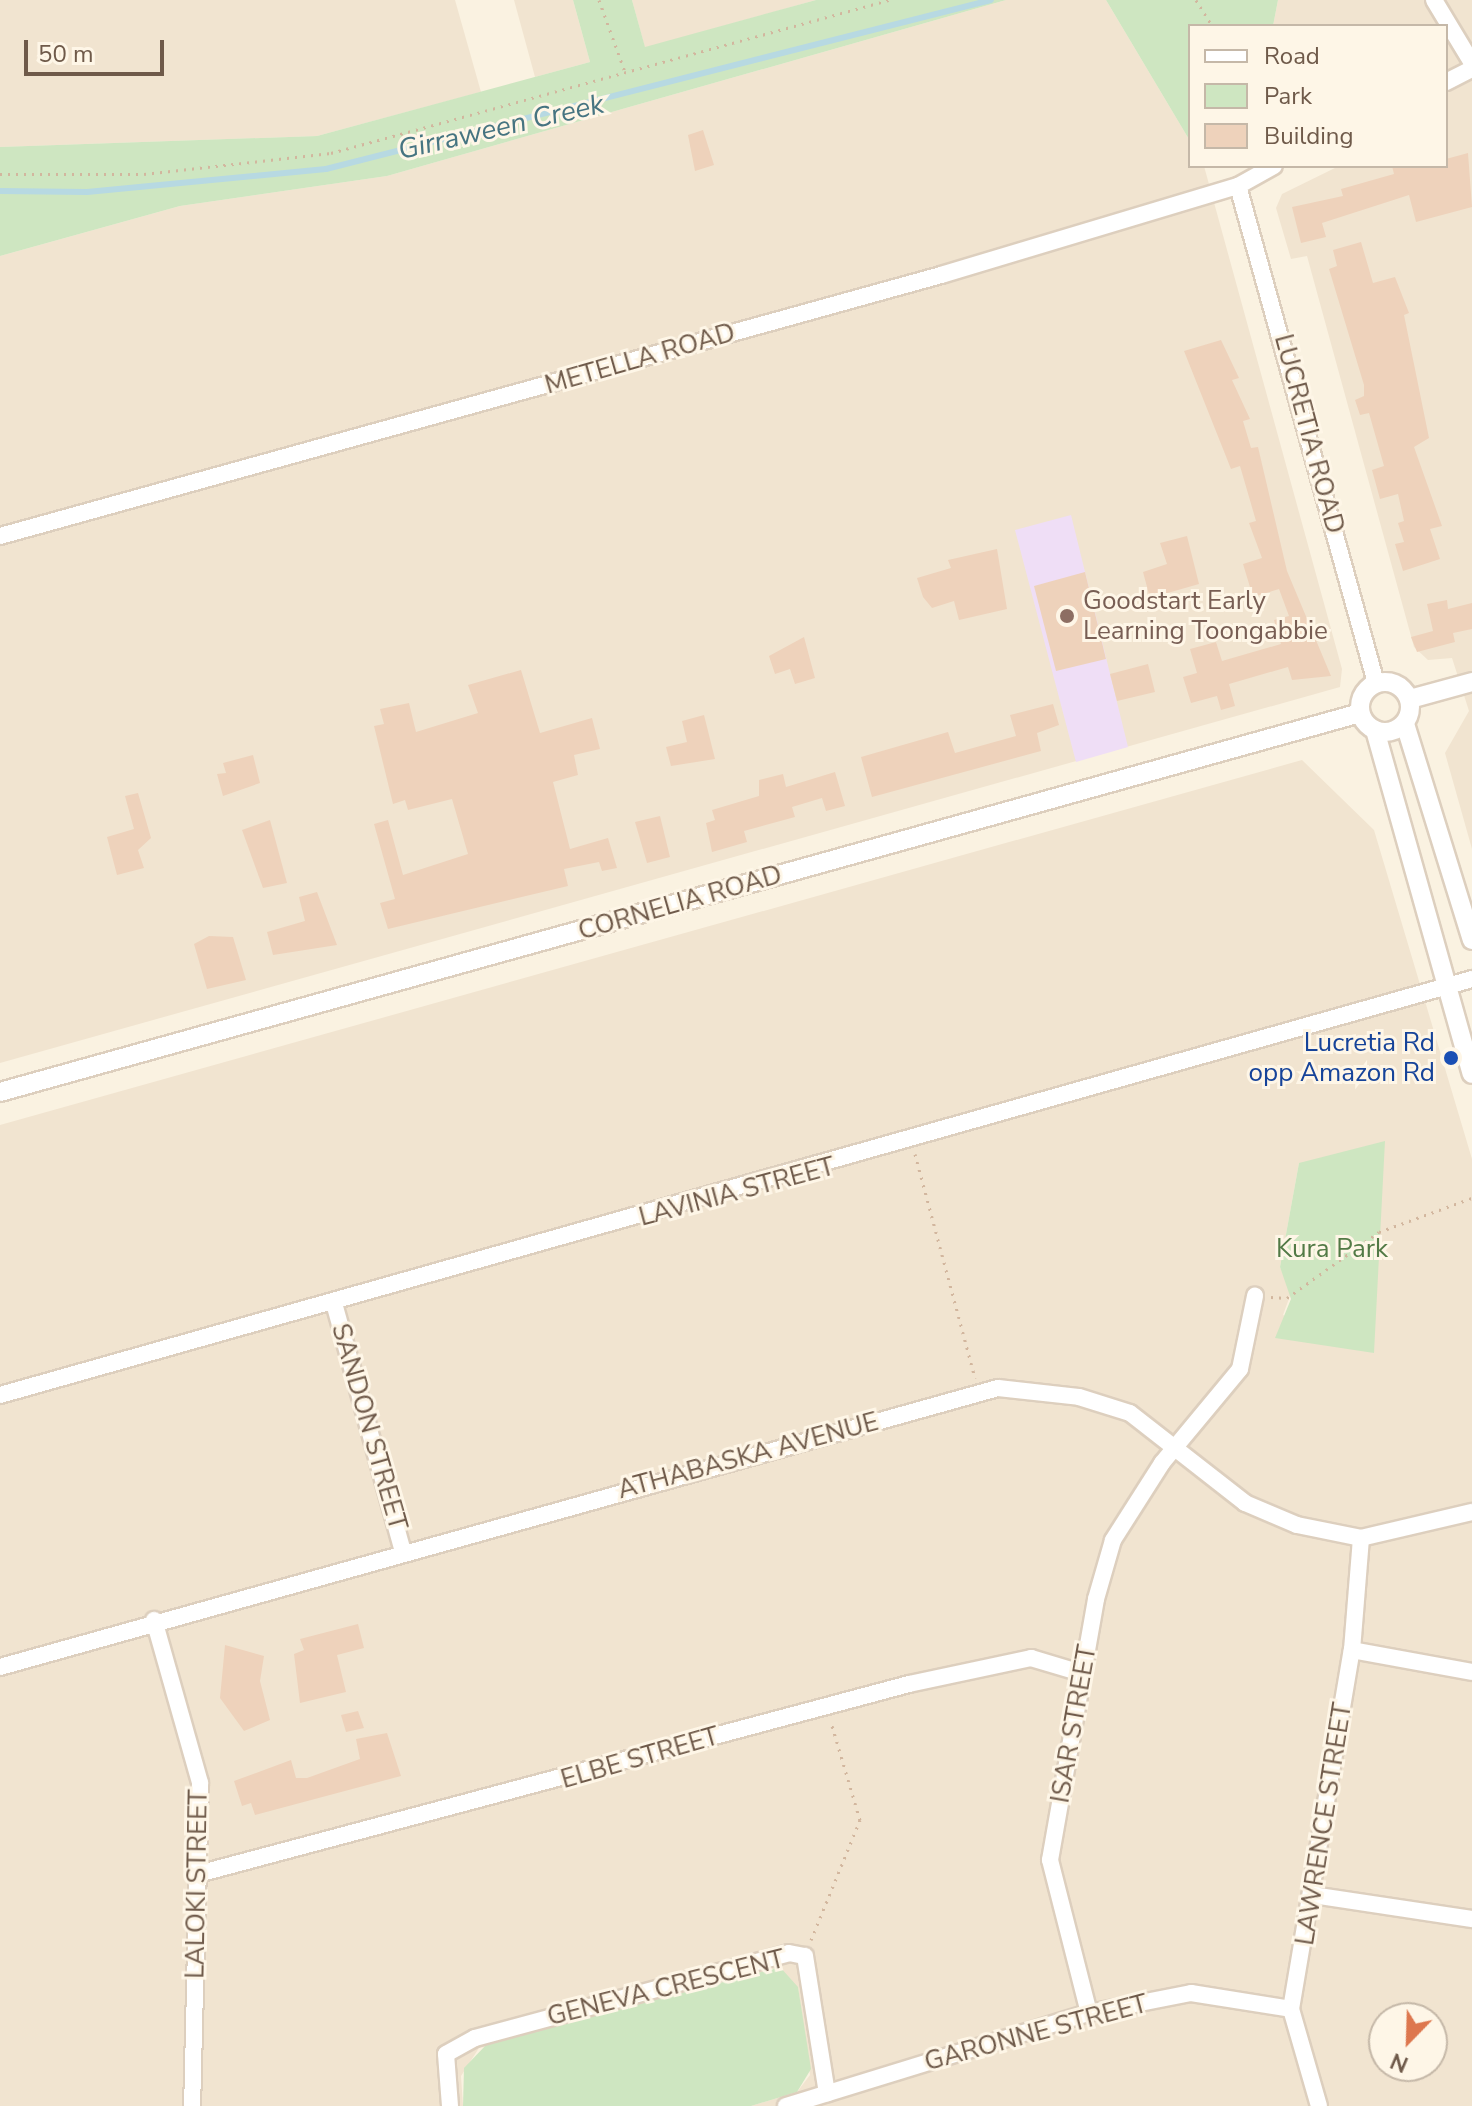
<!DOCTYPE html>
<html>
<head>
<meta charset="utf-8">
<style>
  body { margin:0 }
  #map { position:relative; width:1472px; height:2106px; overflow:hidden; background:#faf2e1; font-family:"Nunito Sans",sans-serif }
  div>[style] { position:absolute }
  .residential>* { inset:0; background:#f1e4d0 }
  .education>* { inset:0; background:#efdef6 }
  .green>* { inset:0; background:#cee6c1 }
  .stream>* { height:6px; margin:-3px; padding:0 3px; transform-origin:3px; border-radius:3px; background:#b7d9e2 }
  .building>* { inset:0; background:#eed2bb }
  .path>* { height:3px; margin-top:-1.5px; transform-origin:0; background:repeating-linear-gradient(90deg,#d2b69e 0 2px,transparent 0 8px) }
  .roads { filter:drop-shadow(2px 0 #ddcfbe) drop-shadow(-2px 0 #ddcfbe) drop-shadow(0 2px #ddcfbe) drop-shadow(0 -2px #ddcfbe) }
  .minor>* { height:16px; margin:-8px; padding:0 8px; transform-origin:8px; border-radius:8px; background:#fff }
  .tertiary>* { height:18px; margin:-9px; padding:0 9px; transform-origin:9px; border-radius:9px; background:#fff }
  .tertiary>.ring { margin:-9px; padding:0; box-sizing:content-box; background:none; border:18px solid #fff; border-radius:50% }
  .dots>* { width:22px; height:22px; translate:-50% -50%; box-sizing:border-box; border:4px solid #fef6e7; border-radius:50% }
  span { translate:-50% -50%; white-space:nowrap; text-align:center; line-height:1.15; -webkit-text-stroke:6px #fef6e7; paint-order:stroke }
  .street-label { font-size:26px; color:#6f5a4a }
  .education-label { font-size:26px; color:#785e54 }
  .left { translate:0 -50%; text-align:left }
  .transit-label { font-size:26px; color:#164399 }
  .right { translate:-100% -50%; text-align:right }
  .park-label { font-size:26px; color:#527a46 }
  .water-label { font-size:28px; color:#467481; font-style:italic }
  .legend { position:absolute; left:1188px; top:24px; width:260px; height:144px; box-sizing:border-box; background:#fef6e7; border:2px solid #c5b8a8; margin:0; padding:10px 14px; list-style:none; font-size:24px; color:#6f5a4a }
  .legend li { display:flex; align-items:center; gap:16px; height:40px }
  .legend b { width:40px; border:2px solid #c5b8a8 }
  .north { position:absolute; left:1368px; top:2002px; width:80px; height:80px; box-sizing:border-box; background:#fef6e7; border:2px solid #c5b8a8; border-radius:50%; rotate:203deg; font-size:22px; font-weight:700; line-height:32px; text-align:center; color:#6f5a4a }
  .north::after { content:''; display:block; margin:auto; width:28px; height:36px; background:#dd774e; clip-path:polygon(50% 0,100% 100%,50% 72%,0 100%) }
  .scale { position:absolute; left:24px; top:40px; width:140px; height:36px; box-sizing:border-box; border:4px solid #6f5a4a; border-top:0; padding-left:10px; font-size:24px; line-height:28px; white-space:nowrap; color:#6f5a4a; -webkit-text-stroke:6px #fef6e7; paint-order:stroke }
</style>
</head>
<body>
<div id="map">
  <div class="residential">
    <i style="clip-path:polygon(0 0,455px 0,481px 92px,317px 136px,0 147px)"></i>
    <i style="clip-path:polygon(514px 0,573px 0,590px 62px,535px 77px)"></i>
    <i style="clip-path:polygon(632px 0,816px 0,645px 48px)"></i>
    <i style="clip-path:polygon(1006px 0,1106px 0,1190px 141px,1190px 166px,1204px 166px,1342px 669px,1340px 687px,0 1063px,0 256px,180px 206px,387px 176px)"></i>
    <i style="clip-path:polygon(1278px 0,1472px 0,1472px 849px,1445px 753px,1469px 711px,1452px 658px,1428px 660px,1414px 647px,1307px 256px,1291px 259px,1276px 208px,1282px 194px,1339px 166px,1446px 166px,1446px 26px,1273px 26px)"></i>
    <i style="clip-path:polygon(evenodd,1302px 760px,1374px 830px,1472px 1159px,1472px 2106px,751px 2106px,797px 2092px,810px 2075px,798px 1987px,479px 2048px,461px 2076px,463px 2106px,0 2106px,0 1125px,1302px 760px,1299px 1163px,1374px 1353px,1283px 1315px,1291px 1293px,1280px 1267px,1299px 1163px,1302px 760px,1384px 2018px,1432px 2018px,1432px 2066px,1384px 2066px,1384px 2018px)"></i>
  </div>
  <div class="education">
    <i style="clip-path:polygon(1071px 515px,1128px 747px,1076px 762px,1015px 530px)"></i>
  </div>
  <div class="green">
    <i style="clip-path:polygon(573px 0,632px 0,645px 47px,816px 0,1006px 0,387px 176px,180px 206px,0 256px,0 147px,317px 136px,590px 62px)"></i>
    <i style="clip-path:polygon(1106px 0,1278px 0,1273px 26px,1190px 26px,1190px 141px)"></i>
    <i style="clip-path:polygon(1385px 1141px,1374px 1353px,1275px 1338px,1291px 1299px,1280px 1267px,1299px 1163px)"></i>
    <i style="clip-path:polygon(780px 1967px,798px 1987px,811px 2069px,797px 2092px,751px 2106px,463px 2106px,464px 2068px,487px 2044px)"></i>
  </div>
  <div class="stream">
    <i style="left:0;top:191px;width:87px;rotate:0.7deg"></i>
    <i style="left:87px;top:192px;width:240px;rotate:-5.5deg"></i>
    <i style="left:326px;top:169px;width:686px;rotate:-14.26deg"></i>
  </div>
  <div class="building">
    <i style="clip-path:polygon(703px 130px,714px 165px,695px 171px,688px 135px)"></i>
    <i style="clip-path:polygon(1468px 153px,1472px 207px,1416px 222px,1409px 195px,1322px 223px,1326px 237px,1301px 243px,1292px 207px,1343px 196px,1341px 189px,1394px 174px,1392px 166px,1446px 166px,1446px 159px)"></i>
    <i style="clip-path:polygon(1361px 242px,1373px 283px,1395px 277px,1409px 313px,1404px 315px,1429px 438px,1414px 447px,1442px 526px,1430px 529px,1440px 559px,1403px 571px,1395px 544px,1404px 542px,1398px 523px,1404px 521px,1398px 494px,1380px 499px,1372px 470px,1384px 466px,1369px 413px,1360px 415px,1355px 400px,1364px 396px,1364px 385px,1329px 269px,1337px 266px,1333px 250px)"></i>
    <i style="clip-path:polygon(1221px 340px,1239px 378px,1232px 380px,1250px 419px,1243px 421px,1251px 448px,1258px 447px,1287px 571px,1331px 676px,1292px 680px,1288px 667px,1229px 684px,1235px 706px,1221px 710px,1217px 696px,1191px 703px,1183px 677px,1197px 673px,1190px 649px,1216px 642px,1222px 661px,1281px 644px,1274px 620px,1289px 616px,1279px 589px,1253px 597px,1243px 564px,1262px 558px,1249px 523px,1256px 521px,1240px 466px,1231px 469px,1184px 351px)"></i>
    <i style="clip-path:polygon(1187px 536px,1199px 584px,1150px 598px,1143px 572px,1167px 564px,1160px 543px)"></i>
    <i style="clip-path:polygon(997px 549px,1007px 609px,959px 620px,954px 601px,932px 608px,923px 597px,917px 578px,951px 568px,948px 560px)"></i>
    <i style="clip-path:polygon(1085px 572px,1106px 659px,1056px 671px,1034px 586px)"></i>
    <i style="clip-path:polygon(1447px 600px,1448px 609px,1472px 603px,1472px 629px,1453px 633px,1455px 642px,1417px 652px,1411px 637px,1433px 631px,1427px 604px)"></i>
    <i style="clip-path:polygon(804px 637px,815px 678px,795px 684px,790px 669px,775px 674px,769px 656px)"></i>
    <i style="clip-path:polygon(1148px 664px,1155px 692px,1117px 701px,1110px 674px)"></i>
    <i style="clip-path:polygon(521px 670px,540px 733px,592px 718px,600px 749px,574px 755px,578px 775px,553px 782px,570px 849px,608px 838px,617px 868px,602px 871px,599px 862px,564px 869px,568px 886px,388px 929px,380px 903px,395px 899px,374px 824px,388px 820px,403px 875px,468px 854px,452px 799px,408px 810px,405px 800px,393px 804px,374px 726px,384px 724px,380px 709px,409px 703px,416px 732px,478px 713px,468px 685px)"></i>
    <i style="clip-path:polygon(1053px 704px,1059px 725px,1037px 733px,1041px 751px,872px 797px,861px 757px,948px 732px,955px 753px,1016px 736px,1010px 715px)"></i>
    <i style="clip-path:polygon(704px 715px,715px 759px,671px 766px,666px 747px,687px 742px,682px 721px)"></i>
    <i style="clip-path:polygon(253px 755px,260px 783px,223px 796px,217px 774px,226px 773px,223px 763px)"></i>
    <i style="clip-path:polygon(835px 772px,845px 806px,826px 811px,822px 798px,792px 807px,795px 817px,744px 831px,747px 842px,712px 852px,706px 823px,715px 820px,712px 810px,759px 796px,759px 780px,783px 774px,786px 787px)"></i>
    <i style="clip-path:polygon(138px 793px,151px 838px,138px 850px,144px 868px,117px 875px,107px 837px,134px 829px,125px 796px)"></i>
    <i style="clip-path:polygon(660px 816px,670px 857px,647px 863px,635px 822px)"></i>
    <i style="clip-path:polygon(270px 820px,287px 883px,263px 888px,242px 830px)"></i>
    <i style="clip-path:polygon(317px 892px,337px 945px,273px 955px,267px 932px,305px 921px,299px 897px)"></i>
    <i style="clip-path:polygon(209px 936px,233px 937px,246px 980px,207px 989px,194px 944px)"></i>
    <i style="clip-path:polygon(358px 1624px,364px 1648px,337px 1655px,346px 1692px,300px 1703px,294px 1654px,304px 1650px,300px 1639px)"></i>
    <i style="clip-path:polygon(225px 1645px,264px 1656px,260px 1681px,270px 1720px,244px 1731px,220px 1698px)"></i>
    <i style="clip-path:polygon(358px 1711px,364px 1728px,346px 1732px,341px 1715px)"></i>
    <i style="clip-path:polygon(387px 1733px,401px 1776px,255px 1815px,251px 1803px,242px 1806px,234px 1781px,291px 1760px,296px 1778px,307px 1778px,360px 1759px,356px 1739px)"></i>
  </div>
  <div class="path">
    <i style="left:599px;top:0;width:77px;rotate:70.1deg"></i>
    <i style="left:1196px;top:0;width:31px;rotate:58deg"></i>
    <i style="left:0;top:174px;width:144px"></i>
    <i style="left:144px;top:174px;width:188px;rotate:-6.4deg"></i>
    <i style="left:331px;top:153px;width:579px;rotate:-15.33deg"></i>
    <i style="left:915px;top:1154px;width:232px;rotate:75deg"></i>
    <i style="left:1271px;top:1297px;width:16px;rotate:4deg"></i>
    <i style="left:1287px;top:1298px;width:113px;rotate:-35.7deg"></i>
    <i style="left:1379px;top:1232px;width:99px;rotate:-20.1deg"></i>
    <i style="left:811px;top:1940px;width:130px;rotate:-67.8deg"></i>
    <i style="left:860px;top:1820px;width:102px;rotate:-106.5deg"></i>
  </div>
  <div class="roads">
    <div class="minor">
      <i style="left:1434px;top:0;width:74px;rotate:58.9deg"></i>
      <i style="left:1446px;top:82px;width:29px;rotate:-27deg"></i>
      <i style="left:1238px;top:186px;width:516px;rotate:74.48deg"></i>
      <i style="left:0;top:536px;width:977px;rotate:-15.5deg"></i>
      <i style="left:941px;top:275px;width:310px;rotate:-16.7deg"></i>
      <i style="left:1238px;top:186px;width:41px;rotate:-29.1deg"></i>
      <i style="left:334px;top:1303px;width:257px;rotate:74.5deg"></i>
      <i style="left:0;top:1395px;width:1530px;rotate:-15.78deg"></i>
      <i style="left:154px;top:1620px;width:169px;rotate:74.2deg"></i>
      <i style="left:200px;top:1783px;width:323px;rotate:91.4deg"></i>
      <i style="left:1352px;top:1650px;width:122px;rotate:10.4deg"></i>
      <i style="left:0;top:1667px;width:1036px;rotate:-15.62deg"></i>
      <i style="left:998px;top:1388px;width:81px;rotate:6.3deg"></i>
      <i style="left:1079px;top:1397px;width:53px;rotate:17.4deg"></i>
      <i style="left:1130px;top:1413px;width:146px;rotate:38deg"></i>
      <i style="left:1245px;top:1503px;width:56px;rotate:22.9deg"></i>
      <i style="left:1297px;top:1525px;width:65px;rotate:11.5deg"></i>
      <i style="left:1361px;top:1538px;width:114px;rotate:-13.2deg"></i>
      <i style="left:198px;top:1874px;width:736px;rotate:-14.96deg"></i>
      <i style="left:909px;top:1684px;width:125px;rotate:-12deg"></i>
      <i style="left:1031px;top:1658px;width:52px;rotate:16.7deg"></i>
      <i style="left:1313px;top:1895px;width:161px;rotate:8.6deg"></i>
      <i style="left:1089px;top:2013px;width:158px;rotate:-104.3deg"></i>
      <i style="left:1050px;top:1860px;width:265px;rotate:-80deg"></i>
      <i style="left:1096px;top:1599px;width:61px;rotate:-73.9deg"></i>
      <i style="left:1113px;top:1540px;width:91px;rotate:-57.5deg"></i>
      <i style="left:1162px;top:1463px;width:122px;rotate:-50.3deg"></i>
      <i style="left:1240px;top:1369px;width:75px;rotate:-78.4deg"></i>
      <i style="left:450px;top:2106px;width:52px;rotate:-94.4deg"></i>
      <i style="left:446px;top:2054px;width:33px;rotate:-29deg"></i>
      <i style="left:475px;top:2038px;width:325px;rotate:-15.1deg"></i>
      <i style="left:789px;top:1953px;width:16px;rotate:11deg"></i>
      <i style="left:805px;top:1956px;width:139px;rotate:80.9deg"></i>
      <i style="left:786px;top:2106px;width:317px;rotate:-17.1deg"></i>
      <i style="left:1089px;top:2013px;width:104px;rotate:-11.1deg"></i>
      <i style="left:1191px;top:1993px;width:101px;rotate:9.1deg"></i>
      <i style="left:1319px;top:2106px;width:101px;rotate:-106.1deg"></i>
      <i style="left:1291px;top:2009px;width:364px;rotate:-80.4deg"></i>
      <i style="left:1352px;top:1650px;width:112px;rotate:-85.4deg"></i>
    </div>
    <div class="tertiary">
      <i class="ring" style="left:1360px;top:682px;width:32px;height:32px"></i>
      <i style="left:1410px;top:699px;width:64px;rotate:-15.3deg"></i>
      <i style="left:1405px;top:724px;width:226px;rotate:72.8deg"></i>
      <i style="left:1375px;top:730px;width:357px;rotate:74.3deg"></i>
      <i style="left:0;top:1092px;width:1412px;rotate:-15.57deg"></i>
    </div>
  </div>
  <div class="dots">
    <i style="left:1067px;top:616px;background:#8d6e63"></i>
    <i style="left:1451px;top:1058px;background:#1a4fb4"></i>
  </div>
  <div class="street-label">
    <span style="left:640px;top:359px;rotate:-16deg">METELLA ROAD</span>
    <span style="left:1309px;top:434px;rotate:75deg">LUCRETIA ROAD</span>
    <span style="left:680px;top:903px;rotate:-16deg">CORNELIA ROAD</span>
    <span style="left:737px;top:1192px;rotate:-15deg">LAVINIA STREET</span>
    <span style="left:369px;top:1427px;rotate:74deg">SANDON STREET</span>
    <span style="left:748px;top:1456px;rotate:-15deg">ATHABASKA AVENUE</span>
    <span style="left:1074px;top:1724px;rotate:-80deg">ISAR STREET</span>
    <span style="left:640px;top:1758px;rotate:-16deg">ELBE STREET</span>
    <span style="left:1324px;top:1824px;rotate:-81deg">LAWRENCE STREET</span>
    <span style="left:197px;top:1884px;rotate:-89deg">LALOKI STREET</span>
    <span style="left:666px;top:1988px;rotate:-14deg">GENEVA CRESCENT</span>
    <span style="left:1036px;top:2033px;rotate:-15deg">GARONNE STREET</span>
  </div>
  <div class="education-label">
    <span class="left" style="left:1083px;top:616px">Goodstart Early<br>Learning Toongabbie</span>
  </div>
  <div class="transit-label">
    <span class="right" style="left:1435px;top:1058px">Lucretia Rd<br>opp Amazon Rd</span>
  </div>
  <div class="park-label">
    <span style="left:1332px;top:1249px">Kura Park</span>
  </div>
  <div class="water-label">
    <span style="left:501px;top:127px;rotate:-13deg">Girraween Creek</span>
  </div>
  <ul class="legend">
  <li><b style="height:10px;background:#fff"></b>Road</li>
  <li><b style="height:22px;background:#cee6c1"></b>Park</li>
  <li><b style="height:22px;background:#eed2bb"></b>Building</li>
  </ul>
  <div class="north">N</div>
  <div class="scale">50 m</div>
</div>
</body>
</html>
